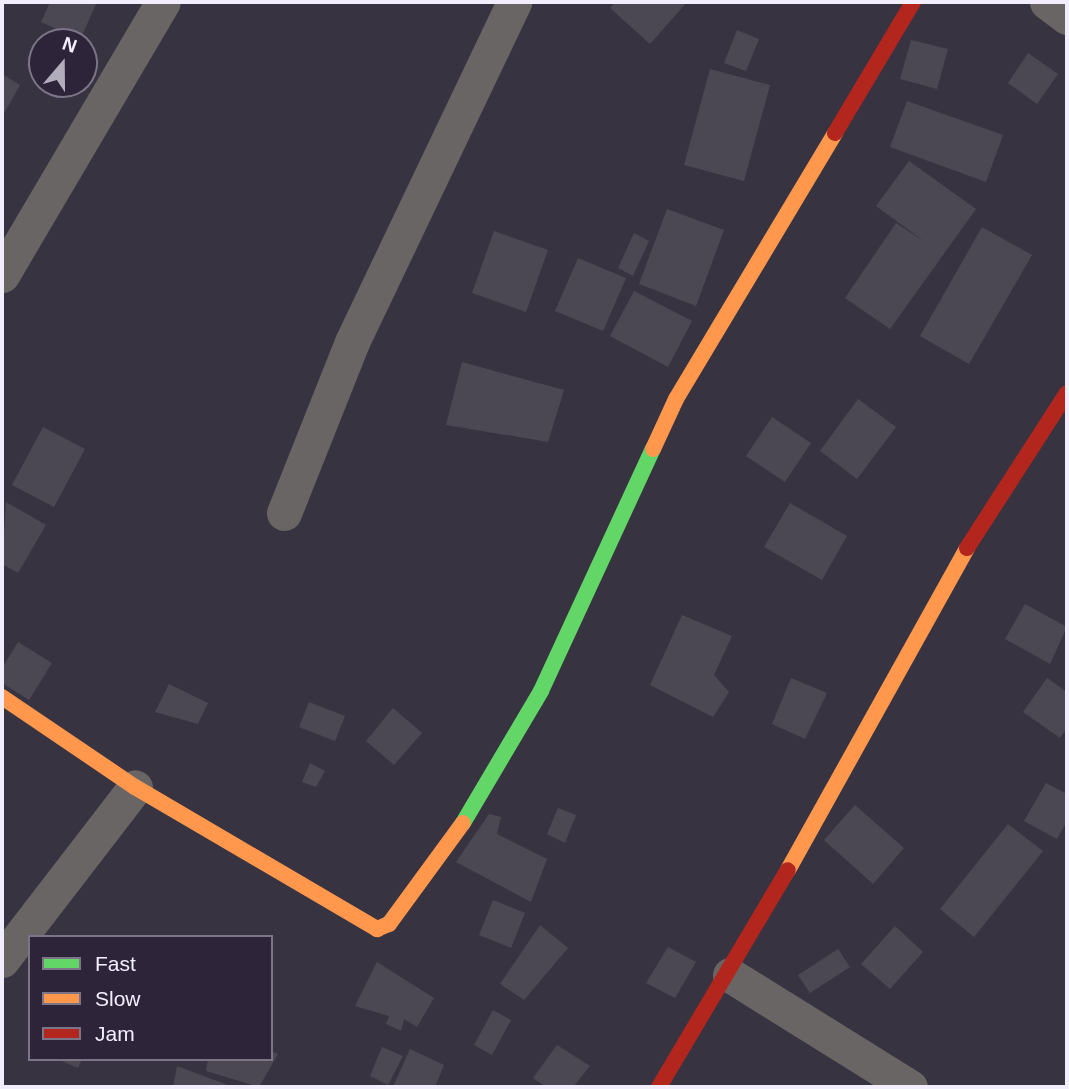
<!DOCTYPE html>
<html>
<head>
<meta charset="utf-8">
<style>
  body { margin:0 }
  #map { position:relative; width:1069px; height:1089px; overflow:hidden; background:#383340; font-family:Arial,sans-serif }
  div>[style] { position:absolute }
  .building>* { inset:0; background:#4c4853 }
  .street>* { height:35px; margin:-17.5px; padding:0 17.5px; transform-origin:17.5px; border-radius:17.5px; background:#696564 }
  .fast>* { height:16px; margin:-8px; padding:0 8px; transform-origin:8px; border-radius:8px; background:#63d668 }
  .slow>* { height:16px; margin:-8px; padding:0 8px; transform-origin:8px; border-radius:8px; background:#ff974d }
  .jam>* { height:16px; margin:-8px; padding:0 8px; transform-origin:8px; border-radius:8px; background:#b3261e }
  span { translate:-50% -50%; white-space:nowrap; text-align:center; line-height:1.15; -webkit-text-stroke:7px #2d243a; paint-order:stroke }
  .frame { position:absolute; inset:0; border:4px solid #f3eefd; pointer-events:none }
  .legend { position:absolute; left:28px; top:935px; width:245px; height:126px; box-sizing:border-box; background:#2d243a; border:2px solid #7c7588; margin:0; padding:9px 12px; list-style:none; font-size:21px; color:#f3eefd }
  .legend li { display:flex; align-items:center; gap:14px; height:35px }
  .legend b { width:35px; border:2px solid #7c7588 }
  .north { position:absolute; left:28px; top:28px; width:70px; height:70px; box-sizing:border-box; background:#2d243a; border:2px solid #7c7588; border-radius:50%; rotate:20deg; font-size:19px; font-weight:700; line-height:28px; text-align:center; color:#f3eefd }
  .north::after { content:''; display:block; margin:auto; width:24px; height:32px; background:#b2adbb; clip-path:polygon(50% 0,100% 100%,50% 72%,0 100%) }
</style>
</head>
<body>
<div id="map">
  <div class="building">
    <i style="clip-path:polygon(50px 2px,97px 2px,80px 40px,41px 22px)"></i>
    <i style="clip-path:polygon(615px 2px,687px 2px,650px 44px,610px 8px)"></i>
    <i style="clip-path:polygon(737px 30px,759px 39px,746px 71px,724px 63px)"></i>
    <i style="clip-path:polygon(911px 40px,948px 49px,937px 89px,900px 79px)"></i>
    <i style="clip-path:polygon(1028px 53px,1058px 74px,1037px 104px,1008px 83px)"></i>
    <i style="clip-path:polygon(710px 69px,770px 85px,744px 181px,684px 165px)"></i>
    <i style="clip-path:polygon(2px 74px,20px 85px,2px 117px)"></i>
    <i style="clip-path:polygon(907px 101px,1003px 135px,986px 182px,890px 147px)"></i>
    <i style="clip-path:polygon(909px 161px,976px 209px,890px 329px,845px 298px,896px 223px,925px 242px,876px 206px)"></i>
    <i style="clip-path:polygon(667px 209px,724px 230px,696px 306px,639px 284px)"></i>
    <i style="clip-path:polygon(982px 227px,1032px 255px,969px 364px,920px 336px)"></i>
    <i style="clip-path:polygon(494px 231px,548px 250px,526px 312px,472px 293px)"></i>
    <i style="clip-path:polygon(634px 233px,649px 241px,633px 276px,618px 268px)"></i>
    <i style="clip-path:polygon(578px 258px,626px 278px,603px 331px,555px 311px)"></i>
    <i style="clip-path:polygon(634px 291px,692px 321px,668px 367px,610px 336px)"></i>
    <i style="clip-path:polygon(462px 362px,564px 390px,548px 442px,446px 425px)"></i>
    <i style="clip-path:polygon(858px 399px,896px 427px,857px 479px,820px 451px)"></i>
    <i style="clip-path:polygon(772px 417px,811px 443px,785px 482px,746px 456px)"></i>
    <i style="clip-path:polygon(43px 427px,85px 449px,54px 507px,12px 485px)"></i>
    <i style="clip-path:polygon(6px 502px,46px 525px,18px 573px,2px 564px)"></i>
    <i style="clip-path:polygon(790px 503px,847px 536px,822px 580px,764px 547px)"></i>
    <i style="clip-path:polygon(1025px 604px,1067px 627px,1050px 664px,1005px 639px)"></i>
    <i style="clip-path:polygon(682px 615px,732px 636px,714px 675px,729px 692px,713px 717px,650px 685px)"></i>
    <i style="clip-path:polygon(18px 642px,52px 663px,29px 700px,2px 683px,2px 668px)"></i>
    <i style="clip-path:polygon(791px 678px,827px 693px,805px 739px,772px 724px)"></i>
    <i style="clip-path:polygon(1047px 678px,1067px 692px,1067px 728px,1060px 738px,1023px 712px)"></i>
    <i style="clip-path:polygon(169px 684px,208px 703px,198px 724px,155px 712px)"></i>
    <i style="clip-path:polygon(309px 702px,345px 716px,335px 741px,299px 727px)"></i>
    <i style="clip-path:polygon(393px 708px,422px 733px,394px 765px,366px 741px)"></i>
    <i style="clip-path:polygon(310px 763px,325px 771px,316px 787px,302px 782px)"></i>
    <i style="clip-path:polygon(1046px 783px,1067px 794px,1067px 821px,1057px 839px,1024px 821px)"></i>
    <i style="clip-path:polygon(855px 805px,904px 848px,873px 884px,824px 840px)"></i>
    <i style="clip-path:polygon(558px 808px,576px 815px,565px 843px,547px 834px)"></i>
    <i style="clip-path:polygon(489px 814px,501px 817px,497px 834px,547px 859px,531px 902px,456px 862px)"></i>
    <i style="clip-path:polygon(1008px 824px,1043px 851px,974px 937px,940px 909px)"></i>
    <i style="clip-path:polygon(493px 900px,525px 913px,511px 948px,479px 935px)"></i>
    <i style="clip-path:polygon(540px 925px,568px 948px,524px 1000px,500px 984px)"></i>
    <i style="clip-path:polygon(895px 926px,923px 952px,890px 989px,861px 964px)"></i>
    <i style="clip-path:polygon(668px 947px,696px 962px,675px 998px,646px 983px)"></i>
    <i style="clip-path:polygon(838px 949px,850px 967px,810px 993px,798px 975px)"></i>
    <i style="clip-path:polygon(377px 962px,434px 998px,417px 1027px,404px 1019px,401px 1031px,386px 1024px,389px 1016px,355px 1006px)"></i>
    <i style="clip-path:polygon(493px 1010px,511px 1020px,492px 1055px,474px 1045px)"></i>
    <i style="clip-path:polygon(557px 1045px,590px 1066px,573px 1087px,546px 1087px,533px 1078px)"></i>
    <i style="clip-path:polygon(382px 1047px,403px 1056px,388px 1085px,370px 1076px)"></i>
    <i style="clip-path:polygon(410px 1049px,444px 1065px,435px 1087px,393px 1087px)"></i>
    <i style="clip-path:polygon(271px 1051px,278px 1054px,259px 1087px,206px 1071px,208px 1059px,271px 1059px)"></i>
    <i style="clip-path:polygon(57px 1059px,82px 1059px,78px 1068px)"></i>
    <i style="clip-path:polygon(177px 1066px,233px 1087px,173px 1087px)"></i>
  </div>
  <div class="street">
    <i style="left:1047px;top:2px;width:25px;rotate:37deg"></i>
    <i style="left:2px;top:275px;width:317px;rotate:-59.5deg"></i>
    <i style="left:284px;top:513px;width:184px;rotate:-68.3deg"></i>
    <i style="left:352px;top:342px;width:377px;rotate:-64.5deg"></i>
    <i style="left:2px;top:960px;width:218px;rotate:-52.4deg"></i>
    <i style="left:730px;top:975px;width:212px;rotate:31.9deg"></i>
  </div>
  <div class="fast">
    <i style="left:463px;top:823px;width:153px;rotate:-59.4deg"></i>
    <i style="left:541px;top:691px;width:267px;rotate:-65.2deg"></i>
  </div>
  <div class="slow">
    <i style="left:653px;top:449px;width:55px;rotate:-65.3deg"></i>
    <i style="left:676px;top:399px;width:310px;rotate:-59.1deg"></i>
    <i style="left:2px;top:697px;width:161px;rotate:34.1deg"></i>
    <i style="left:135px;top:787px;width:281px;rotate:30.4deg"></i>
    <i style="left:377px;top:929px;width:13px;rotate:-23deg"></i>
    <i style="left:389px;top:924px;width:125px;rotate:-53.8deg"></i>
    <i style="left:788px;top:870px;width:368px;rotate:-60.9deg"></i>
  </div>
  <div class="jam">
    <i style="left:835px;top:133px;width:152px;rotate:-59.2deg"></i>
    <i style="left:967px;top:548px;width:184px;rotate:-57.2deg"></i>
    <i style="left:659px;top:1087px;width:252px;rotate:-59.3deg"></i>
  </div>
  <div class="frame"></div>
  <ul class="legend">
  <li><b style="height:9px;background:#63d668"></b>Fast</li>
  <li><b style="height:9px;background:#ff974d"></b>Slow</li>
  <li><b style="height:9px;background:#b3261e"></b>Jam</li>
  </ul>
  <div class="north">N</div>
</div>
</body>
</html>
